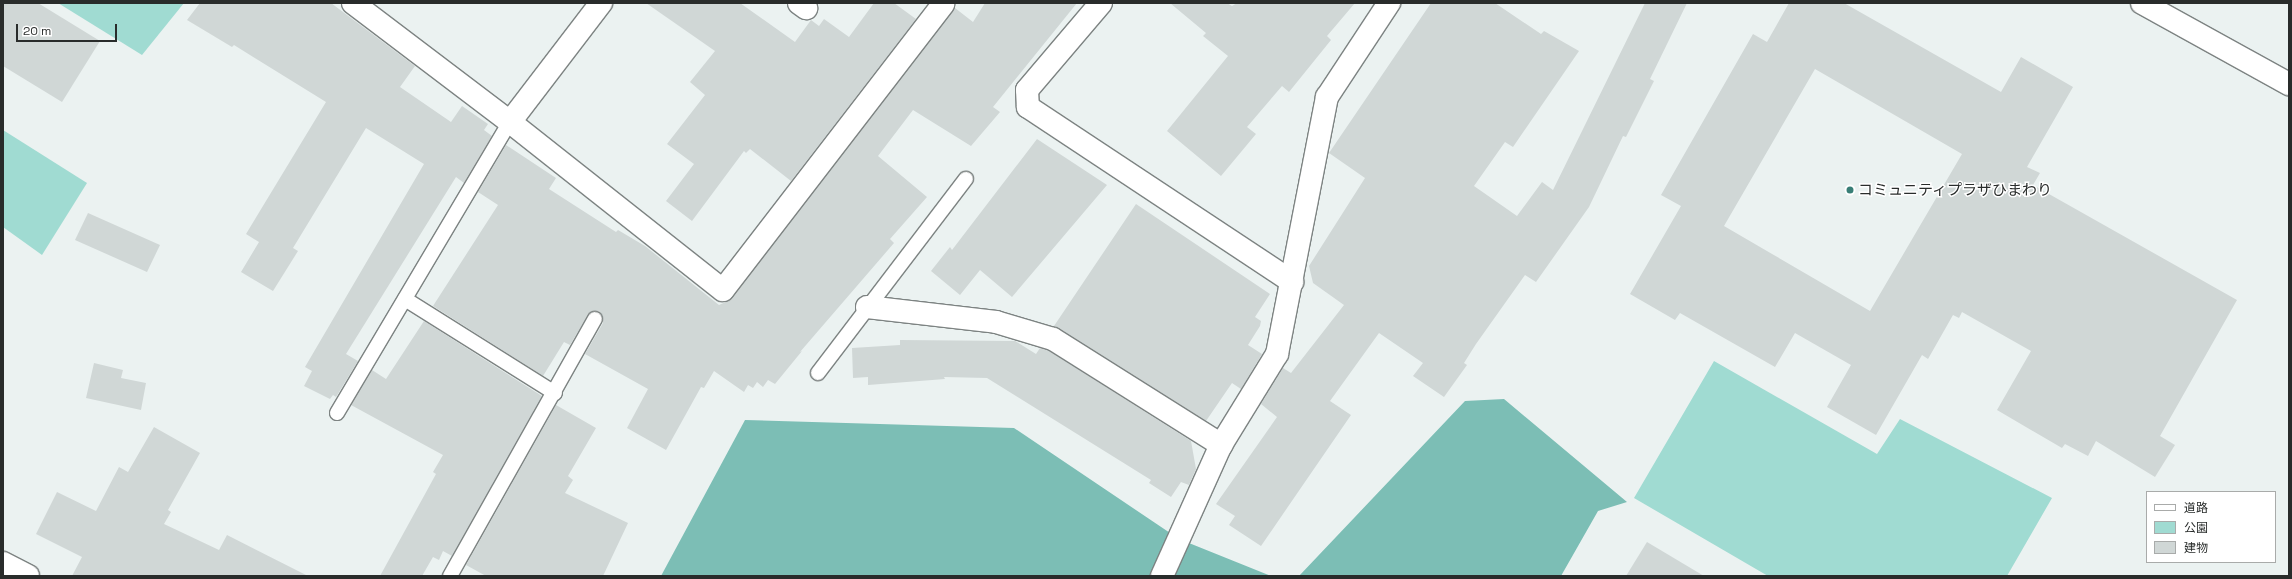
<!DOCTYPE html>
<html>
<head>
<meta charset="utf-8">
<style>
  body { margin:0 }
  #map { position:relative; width:2292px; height:579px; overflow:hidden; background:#ebf2f1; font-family:"Space Grotesk","Noto Sans JP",sans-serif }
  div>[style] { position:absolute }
  .green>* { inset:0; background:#a0dbd2 }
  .forest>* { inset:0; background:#7cbeb5 }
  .building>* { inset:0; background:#d0d7d6 }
  .roads { filter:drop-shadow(1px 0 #7d8382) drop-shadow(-1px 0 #7d8382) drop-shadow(0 1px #7d8382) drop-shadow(0 -1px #7d8382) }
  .service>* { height:14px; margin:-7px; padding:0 7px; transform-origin:7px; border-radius:7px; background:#fff }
  .minor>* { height:22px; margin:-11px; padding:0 11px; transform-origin:11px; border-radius:11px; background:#fff }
  .dots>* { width:11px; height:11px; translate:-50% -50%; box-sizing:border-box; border:2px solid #fff; border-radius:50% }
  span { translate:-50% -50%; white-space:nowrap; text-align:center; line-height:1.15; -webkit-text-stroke:3px #fff; paint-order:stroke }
  .poi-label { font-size:15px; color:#292c2b }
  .left { translate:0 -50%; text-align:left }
  .frame { position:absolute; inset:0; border:4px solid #292c2b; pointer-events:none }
  .legend { position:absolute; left:2146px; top:491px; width:130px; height:72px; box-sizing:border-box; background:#fff; border:1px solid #a9abaa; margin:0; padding:5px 7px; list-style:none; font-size:12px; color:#292c2b }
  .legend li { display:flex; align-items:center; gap:8px; height:20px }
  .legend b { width:20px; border:1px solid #a9abaa }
  .scale { position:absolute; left:16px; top:24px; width:101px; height:18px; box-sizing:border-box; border:2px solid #292c2b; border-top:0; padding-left:5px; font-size:12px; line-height:14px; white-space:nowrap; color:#292c2b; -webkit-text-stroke:3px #fff; paint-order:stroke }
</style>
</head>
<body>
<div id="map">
  <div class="green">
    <i style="clip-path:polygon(58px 3px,184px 3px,142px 55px)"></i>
    <i style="clip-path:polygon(3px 130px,87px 183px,42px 255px,3px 227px)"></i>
    <i style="clip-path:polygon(1714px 361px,1877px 454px,1900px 419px,2052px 498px,2007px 576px,1768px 576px,1634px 498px)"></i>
  </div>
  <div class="forest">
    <i style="clip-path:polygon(1504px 399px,1627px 502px,1598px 511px,1561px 576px,1299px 576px,1465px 401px)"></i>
    <i style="clip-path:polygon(745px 420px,1014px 428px,1179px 539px,1271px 576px,661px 576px)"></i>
  </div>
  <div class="building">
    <i style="clip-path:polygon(3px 3px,38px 3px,100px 41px,62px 102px,3px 66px)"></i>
    <i style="clip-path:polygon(200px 3px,331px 3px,415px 66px,400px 87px,451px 122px,462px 106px,488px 124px,484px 130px,492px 136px,464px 183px,456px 177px,346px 354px,358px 361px,336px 397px,333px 395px,330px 399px,304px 386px,312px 371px,305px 367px,424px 164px,366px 128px,293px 248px,298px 251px,273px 291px,241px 272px,259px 242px,246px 234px,326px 102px,234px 45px,232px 47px,187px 20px)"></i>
    <i style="clip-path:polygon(646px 3px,740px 3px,795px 42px,811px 20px,819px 26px,824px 19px,849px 37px,874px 3px,894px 3px,916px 19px,791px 181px,750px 149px,746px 153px,744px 151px,692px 221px,666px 201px,694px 164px,667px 144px,705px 95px,690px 82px,715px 51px)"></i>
    <i style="clip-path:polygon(985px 3px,1077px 3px,993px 107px,1000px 112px,971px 146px,913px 110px,878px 156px,927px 197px,890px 239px,894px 243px,800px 352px,802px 351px,775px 384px,768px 380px,763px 387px,757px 382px,753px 388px,748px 385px,744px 392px,714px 371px,704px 388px,701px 387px,666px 450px,627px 428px,648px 389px,585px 354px,603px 323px,602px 315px,599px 312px,595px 311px,588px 315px,570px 345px,564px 342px,543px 376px,433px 306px,498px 205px,478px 192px,506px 145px,556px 178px,549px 189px,616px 232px,618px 230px,645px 246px,719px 305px,728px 301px,955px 8px,973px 22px)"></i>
    <i style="clip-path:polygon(1170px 3px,1227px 3px,1232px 6px,1237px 3px,1355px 3px,1327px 36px,1331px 40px,1289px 92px,1282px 86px,1247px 127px,1256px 134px,1221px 176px,1167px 131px,1228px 56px,1203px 36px,1206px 33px)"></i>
    <i style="clip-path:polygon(1431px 3px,1495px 3px,1541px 34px,1544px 31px,1579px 51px,1513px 147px,1505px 142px,1474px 186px,1517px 216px,1542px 182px,1553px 190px,1645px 3px,1687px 3px,1650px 79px,1654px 81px,1626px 137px,1623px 136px,1589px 207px,1536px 282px,1525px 275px,1476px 344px,1464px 363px,1467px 365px,1444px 397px,1413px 376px,1423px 363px,1379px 333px,1330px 401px,1351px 415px,1261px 546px,1229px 525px,1235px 516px,1216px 504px,1277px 417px,1261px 404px,1283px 368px,1291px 373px,1344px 305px,1313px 283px,1309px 266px,1365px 178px,1329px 153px)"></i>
    <i style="clip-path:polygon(evenodd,1789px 3px,1844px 3px,2001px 92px,2021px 57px,2073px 87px,2027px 167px,2040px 173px,2033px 185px,2237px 300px,2160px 436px,2175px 445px,2155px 477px,2096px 441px,2088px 456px,2065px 444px,2062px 448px,1997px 410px,2031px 351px,1962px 312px,1959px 318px,1953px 315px,1928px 359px,1922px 355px,1876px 435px,1827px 407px,1851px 365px,1795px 333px,1775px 367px,1680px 313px,1675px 320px,1630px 294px,1681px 206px,1661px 195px,1753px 34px,1767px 42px,1789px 3px,1815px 69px,1962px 154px,1870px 311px,1724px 226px,1815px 69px)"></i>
    <i style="clip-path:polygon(1037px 139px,1107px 185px,1012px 297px,980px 270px,960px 295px,931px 271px,950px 247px,952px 250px)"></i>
    <i style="clip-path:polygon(1136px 204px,1270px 294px,1255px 317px,1261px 321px,1260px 326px,1248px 345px,1262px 354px,1241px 389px,1232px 383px,1206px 421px,1054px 326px)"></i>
    <i style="clip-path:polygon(88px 213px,160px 245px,147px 272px,75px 240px)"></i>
    <i style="clip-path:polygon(424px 321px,542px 396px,452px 556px,443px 551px,439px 560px,433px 557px,422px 576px,380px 576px,436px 474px,433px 472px,443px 455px,351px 405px,372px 370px,386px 379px)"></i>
    <i style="clip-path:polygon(900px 340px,1015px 341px,1036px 354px,1040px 348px,1048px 350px,1191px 441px,1196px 469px,1189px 485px,1181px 482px,1171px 497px,1149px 483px,1151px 480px,987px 378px,944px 377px,945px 379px,868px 385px,868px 377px,853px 378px,852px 348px,900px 345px)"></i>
    <i style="clip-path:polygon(94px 363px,123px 370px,121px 378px,146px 383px,141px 410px,86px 398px)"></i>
    <i style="clip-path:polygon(556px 405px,596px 428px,568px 476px,573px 480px,565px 493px,628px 523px,603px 576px,486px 576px,466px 565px)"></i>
    <i style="clip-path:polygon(154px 427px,200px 453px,168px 510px,171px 512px,164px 524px,219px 550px,227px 535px,308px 576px,72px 576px,82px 557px,36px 534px,57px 492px,96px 511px,119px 467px,128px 472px)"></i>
    <i style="clip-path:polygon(1647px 542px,1704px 576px,1626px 576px)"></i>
  </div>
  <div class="roads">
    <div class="service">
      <i style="left:405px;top:299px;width:177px;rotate:32.1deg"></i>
      <i style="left:818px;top:373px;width:244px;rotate:-52.7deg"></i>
      <i style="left:337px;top:413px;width:339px;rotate:-59.3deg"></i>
      <i style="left:450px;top:576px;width:295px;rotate:-60.6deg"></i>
    </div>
    <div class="minor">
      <i style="left:353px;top:3px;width:197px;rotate:37.2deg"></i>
      <i style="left:510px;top:122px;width:271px;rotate:38.3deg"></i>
      <i style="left:723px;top:290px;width:361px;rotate:-52.4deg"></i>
      <i style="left:799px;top:3px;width:9px;rotate:36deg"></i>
      <i style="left:1101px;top:3px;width:114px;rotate:130.4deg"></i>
      <i style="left:1027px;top:90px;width:17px;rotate:87deg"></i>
      <i style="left:1028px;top:107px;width:317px;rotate:33.5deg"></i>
      <i style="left:2142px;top:3px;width:168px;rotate:28.9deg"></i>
      <i style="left:510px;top:122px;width:150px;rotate:-52.6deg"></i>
      <i style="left:867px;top:307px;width:130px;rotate:6.6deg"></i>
      <i style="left:996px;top:322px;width:59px;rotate:16.6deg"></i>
      <i style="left:1053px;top:339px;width:199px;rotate:32.2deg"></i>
      <i style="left:3px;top:563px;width:28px;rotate:27deg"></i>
      <i style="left:1162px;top:576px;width:144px;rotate:-65.8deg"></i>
      <i style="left:1221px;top:445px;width:107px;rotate:-58.4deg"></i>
      <i style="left:1277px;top:354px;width:262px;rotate:-79deg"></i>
      <i style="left:1327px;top:97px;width:113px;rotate:-56.6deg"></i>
    </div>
  </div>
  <div class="dots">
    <i style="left:1850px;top:190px;background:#387e76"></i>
  </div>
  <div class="poi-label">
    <span class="left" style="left:1858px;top:190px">コミュニティプラザひまわり</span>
  </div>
  <div class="frame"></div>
  <ul class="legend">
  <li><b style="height:5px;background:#fff"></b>道路</li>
  <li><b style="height:11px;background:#a0dbd2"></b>公園</li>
  <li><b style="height:11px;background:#d0d7d6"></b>建物</li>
  </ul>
  <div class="scale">20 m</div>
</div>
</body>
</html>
